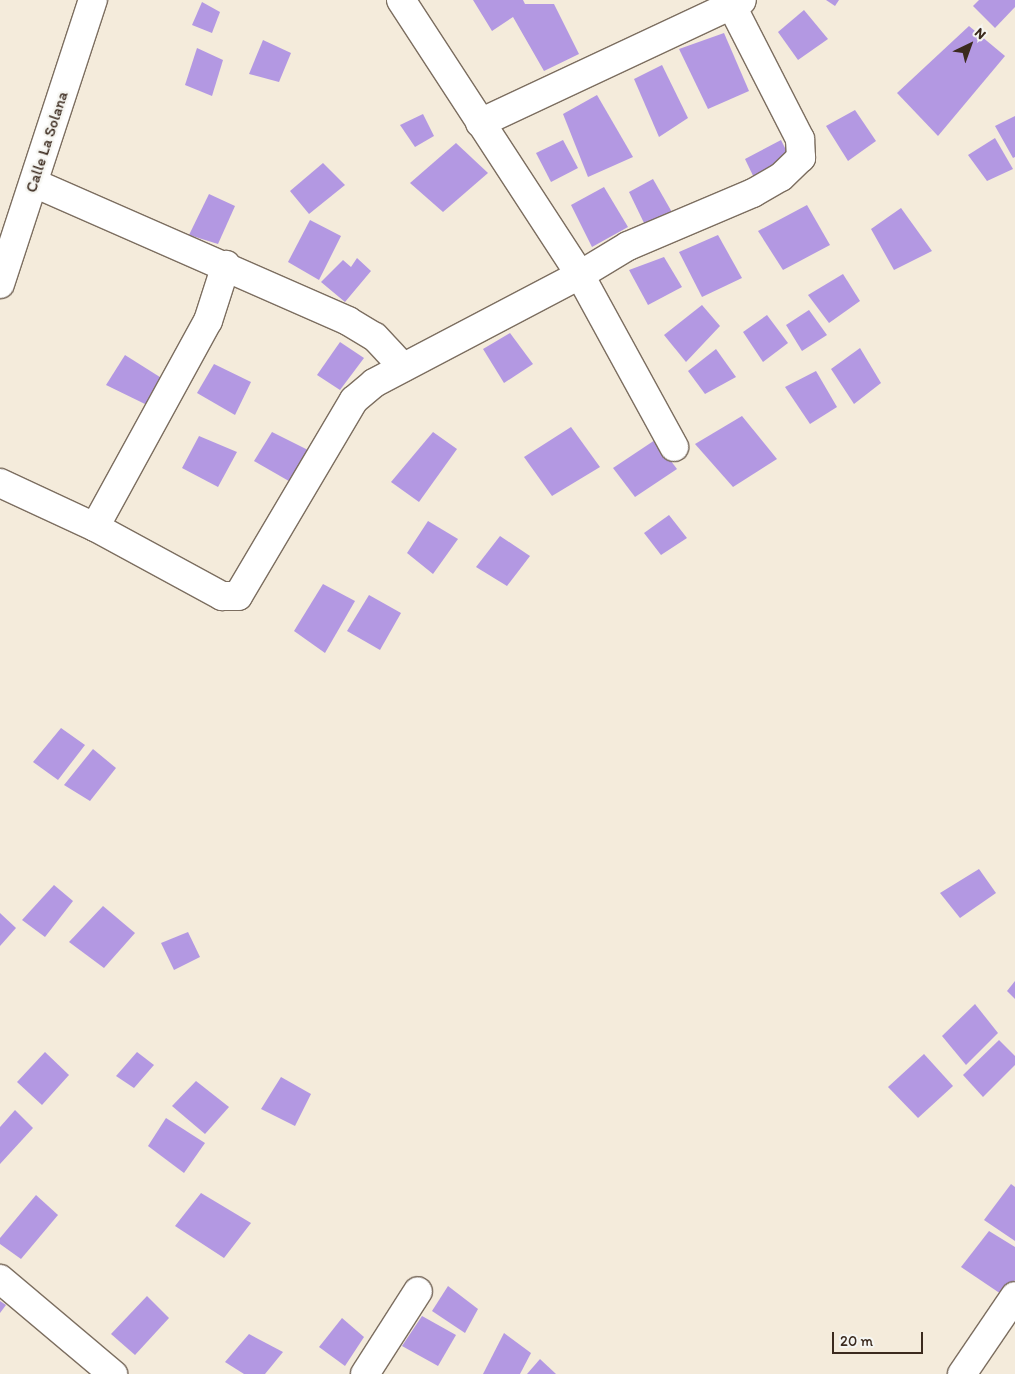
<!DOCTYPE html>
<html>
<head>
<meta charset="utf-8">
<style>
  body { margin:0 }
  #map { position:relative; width:1015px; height:1374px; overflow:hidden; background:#f4ebdb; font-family:Itim,sans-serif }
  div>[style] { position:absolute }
  .building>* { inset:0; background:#b398e2 }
  .roads { filter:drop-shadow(1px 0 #7c6e60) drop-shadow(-1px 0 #7c6e60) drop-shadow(0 1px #7c6e60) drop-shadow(0 -1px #7c6e60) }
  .minor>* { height:28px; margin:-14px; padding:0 14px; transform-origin:14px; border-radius:14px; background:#fff }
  span { translate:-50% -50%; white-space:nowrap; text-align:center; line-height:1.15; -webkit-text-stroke:5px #f6f6f2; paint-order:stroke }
  .street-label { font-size:16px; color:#3b2a1e }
  .north { position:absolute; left:945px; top:20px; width:50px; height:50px; -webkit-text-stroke:4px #f6f6f2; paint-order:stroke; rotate:42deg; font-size:14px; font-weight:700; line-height:20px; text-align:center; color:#3b2a1e }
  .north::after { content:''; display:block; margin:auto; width:18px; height:22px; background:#3b2a1e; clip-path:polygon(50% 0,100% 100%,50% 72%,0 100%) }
  .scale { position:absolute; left:832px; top:1332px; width:91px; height:22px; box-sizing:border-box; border:2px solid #3b2a1e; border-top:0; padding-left:6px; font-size:15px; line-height:18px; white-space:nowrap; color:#3b2a1e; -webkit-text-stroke:4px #f6f6f2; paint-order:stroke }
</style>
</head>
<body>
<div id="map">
  <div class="building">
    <i style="clip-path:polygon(473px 0,523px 0,525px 4px,554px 4px,579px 54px,544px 71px,513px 17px,492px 31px)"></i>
    <i style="clip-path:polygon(826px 0,839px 0,835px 6px)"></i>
    <i style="clip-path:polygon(979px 0,1015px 0,1015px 7px,995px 28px,973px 6px)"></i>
    <i style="clip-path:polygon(202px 2px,220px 12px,212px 33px,192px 25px)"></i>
    <i style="clip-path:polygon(804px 10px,828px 39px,798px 60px,778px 32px)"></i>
    <i style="clip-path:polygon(969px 26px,1005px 56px,938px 136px,897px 93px)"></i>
    <i style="clip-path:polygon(724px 33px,749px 91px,708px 109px,679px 49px)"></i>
    <i style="clip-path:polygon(263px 40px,291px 53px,279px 82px,249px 74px)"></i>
    <i style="clip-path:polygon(197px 48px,223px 60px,212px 96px,185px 85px)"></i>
    <i style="clip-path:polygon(662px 65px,688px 118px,659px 137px,634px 79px)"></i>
    <i style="clip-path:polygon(597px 95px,633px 157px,588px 177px,563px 114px)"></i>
    <i style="clip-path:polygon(855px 110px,876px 141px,848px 161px,826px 126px)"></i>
    <i style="clip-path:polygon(423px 114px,434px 136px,415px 147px,400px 125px)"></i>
    <i style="clip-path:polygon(1015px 116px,1015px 157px,1013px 158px,995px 126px)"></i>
    <i style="clip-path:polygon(995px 138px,1013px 169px,987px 181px,968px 155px)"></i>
    <i style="clip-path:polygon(563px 140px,578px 168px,551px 182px,536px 153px)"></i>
    <i style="clip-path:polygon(781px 140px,793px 164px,757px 184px,745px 159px)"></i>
    <i style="clip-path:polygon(456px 143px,488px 173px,443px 212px,410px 183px)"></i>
    <i style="clip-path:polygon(323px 163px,345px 185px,309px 214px,290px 191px)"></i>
    <i style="clip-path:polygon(653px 179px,673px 214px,645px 225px,629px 192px)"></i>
    <i style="clip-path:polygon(604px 187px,628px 227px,592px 247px,571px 205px)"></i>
    <i style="clip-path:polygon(209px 194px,235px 206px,218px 244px,189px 235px)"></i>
    <i style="clip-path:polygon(807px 205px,830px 245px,783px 270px,758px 231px)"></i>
    <i style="clip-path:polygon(901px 208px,932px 251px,894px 270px,871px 229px)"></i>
    <i style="clip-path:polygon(310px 220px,341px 236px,319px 280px,288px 262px)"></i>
    <i style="clip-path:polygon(718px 235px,742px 278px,702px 297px,679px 252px)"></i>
    <i style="clip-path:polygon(664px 257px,682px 287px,648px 305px,629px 270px)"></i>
    <i style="clip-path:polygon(357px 258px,371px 271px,345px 302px,321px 282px,343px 260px,351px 267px)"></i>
    <i style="clip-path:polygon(843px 274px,860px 301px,829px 323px,808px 295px)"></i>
    <i style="clip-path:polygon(702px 305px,720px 326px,686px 362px,664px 335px)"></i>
    <i style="clip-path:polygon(809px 310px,827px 335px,802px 351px,786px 325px)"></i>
    <i style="clip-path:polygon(767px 315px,788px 343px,763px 362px,743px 332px)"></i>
    <i style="clip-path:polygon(510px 333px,533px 364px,504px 383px,483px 349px)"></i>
    <i style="clip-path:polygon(340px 342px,364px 358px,340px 390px,317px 375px)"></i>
    <i style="clip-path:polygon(860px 348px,881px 383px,854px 404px,831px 369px)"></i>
    <i style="clip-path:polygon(716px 349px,736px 377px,705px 394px,688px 371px)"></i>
    <i style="clip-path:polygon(125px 355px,163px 379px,147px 405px,106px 385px)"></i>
    <i style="clip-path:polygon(214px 364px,251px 382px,235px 415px,197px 393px)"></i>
    <i style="clip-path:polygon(816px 371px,837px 407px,810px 424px,785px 387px)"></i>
    <i style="clip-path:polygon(742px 416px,777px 459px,733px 487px,695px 444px)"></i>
    <i style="clip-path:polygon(571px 427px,600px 467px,552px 496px,524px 457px)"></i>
    <i style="clip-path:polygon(272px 432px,312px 452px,294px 484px,254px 461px)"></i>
    <i style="clip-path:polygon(433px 432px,457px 449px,419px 502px,391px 482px)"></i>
    <i style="clip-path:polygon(199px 436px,237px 452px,218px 487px,182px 468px)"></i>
    <i style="clip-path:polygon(655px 440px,677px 469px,635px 497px,613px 468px)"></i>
    <i style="clip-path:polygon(669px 515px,687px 538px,661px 555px,644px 533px)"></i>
    <i style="clip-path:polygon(428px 521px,458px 539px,433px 574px,407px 553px)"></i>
    <i style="clip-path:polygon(500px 536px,530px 556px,507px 586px,476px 567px)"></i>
    <i style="clip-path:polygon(323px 584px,355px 601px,325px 653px,294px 631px)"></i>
    <i style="clip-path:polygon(369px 595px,401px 613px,380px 650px,347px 631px)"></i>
    <i style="clip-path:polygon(61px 728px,85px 745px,58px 780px,33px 762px)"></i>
    <i style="clip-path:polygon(93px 749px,116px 768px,90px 801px,64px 785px)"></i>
    <i style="clip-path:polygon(979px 869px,996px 893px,960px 918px,940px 893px)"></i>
    <i style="clip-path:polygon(54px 885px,73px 901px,45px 937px,22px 920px)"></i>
    <i style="clip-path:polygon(103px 906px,135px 933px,104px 968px,69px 942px)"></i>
    <i style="clip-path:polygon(0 913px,16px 928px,0 946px)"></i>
    <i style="clip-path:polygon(188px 932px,200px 957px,174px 970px,161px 943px)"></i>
    <i style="clip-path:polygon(1015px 981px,1015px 999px,1007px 991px)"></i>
    <i style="clip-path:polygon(975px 1004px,998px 1033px,966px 1065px,942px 1036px)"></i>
    <i style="clip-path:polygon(999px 1040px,1015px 1056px,1015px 1065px,983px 1097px,963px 1075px)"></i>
    <i style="clip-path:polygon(45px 1052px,69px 1075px,42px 1105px,17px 1082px)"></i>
    <i style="clip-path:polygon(137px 1052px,154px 1065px,134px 1088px,116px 1076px)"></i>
    <i style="clip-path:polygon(924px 1054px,953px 1086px,918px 1118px,888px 1087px)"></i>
    <i style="clip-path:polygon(281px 1077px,311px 1094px,295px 1126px,261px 1109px)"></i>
    <i style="clip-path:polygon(196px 1081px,229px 1107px,205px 1134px,172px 1106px)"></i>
    <i style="clip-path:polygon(15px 1110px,33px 1128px,0 1164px,0 1127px)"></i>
    <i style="clip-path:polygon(166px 1118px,205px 1143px,184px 1173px,148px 1146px)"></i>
    <i style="clip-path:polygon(1011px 1184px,1015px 1187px,1015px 1241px,984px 1220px)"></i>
    <i style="clip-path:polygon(201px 1193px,251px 1223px,224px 1258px,175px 1226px)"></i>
    <i style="clip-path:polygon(36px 1195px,58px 1215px,21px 1259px,0 1244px,0 1238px)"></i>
    <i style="clip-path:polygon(989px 1231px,1015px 1247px,1015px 1280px,1004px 1296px,961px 1267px)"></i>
    <i style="clip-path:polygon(448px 1286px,478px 1309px,465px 1333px,432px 1311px)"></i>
    <i style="clip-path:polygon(147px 1296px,169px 1318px,135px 1355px,111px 1334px)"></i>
    <i style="clip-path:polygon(0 1301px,6px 1305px,0 1313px)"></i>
    <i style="clip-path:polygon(422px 1316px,456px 1335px,438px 1366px,402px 1346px)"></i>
    <i style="clip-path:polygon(342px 1318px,364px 1337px,345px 1366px,319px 1347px)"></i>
    <i style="clip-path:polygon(504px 1333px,531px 1353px,520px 1374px,483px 1374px)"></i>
    <i style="clip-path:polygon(249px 1334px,283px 1352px,265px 1374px,244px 1374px,225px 1362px)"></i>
    <i style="clip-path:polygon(540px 1359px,556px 1374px,527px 1374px)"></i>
  </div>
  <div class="roads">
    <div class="minor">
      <i style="left:401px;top:0;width:328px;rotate:56.9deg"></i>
      <i style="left:580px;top:275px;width:196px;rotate:61.3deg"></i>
      <i style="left:480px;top:123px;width:289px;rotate:-25.1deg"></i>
      <i style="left:34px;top:183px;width:343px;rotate:23.7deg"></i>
      <i style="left:348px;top:321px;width:31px;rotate:31deg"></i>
      <i style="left:375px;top:337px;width:41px;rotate:47deg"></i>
      <i style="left:0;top:284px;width:299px;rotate:-71.9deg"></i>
      <i style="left:0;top:483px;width:105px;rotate:24.9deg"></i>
      <i style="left:95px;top:527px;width:145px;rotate:28.5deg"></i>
      <i style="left:222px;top:596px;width:16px"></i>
      <i style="left:238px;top:596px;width:228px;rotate:-59.4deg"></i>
      <i style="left:354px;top:400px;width:26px;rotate:-40deg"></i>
      <i style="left:374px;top:383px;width:233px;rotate:-27.7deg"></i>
      <i style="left:580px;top:275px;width:56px;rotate:-31.1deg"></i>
      <i style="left:628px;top:246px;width:136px;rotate:-23deg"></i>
      <i style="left:753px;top:193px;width:32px;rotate:-30deg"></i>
      <i style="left:781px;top:177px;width:28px;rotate:-44deg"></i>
      <i style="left:801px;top:158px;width:19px;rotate:-93deg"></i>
      <i style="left:800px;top:139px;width:156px;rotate:-117.1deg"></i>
      <i style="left:95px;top:527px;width:235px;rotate:-61.3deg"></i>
      <i style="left:208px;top:321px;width:59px;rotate:-72.2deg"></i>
      <i style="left:0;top:1279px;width:148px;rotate:40.1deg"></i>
      <i style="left:365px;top:1374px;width:98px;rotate:-57.4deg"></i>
      <i style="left:962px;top:1374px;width:94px;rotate:-55.8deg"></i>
    </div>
  </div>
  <div class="street-label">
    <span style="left:47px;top:142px;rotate:-72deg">Calle La Solana</span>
  </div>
  <div class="north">N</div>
  <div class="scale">20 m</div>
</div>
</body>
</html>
